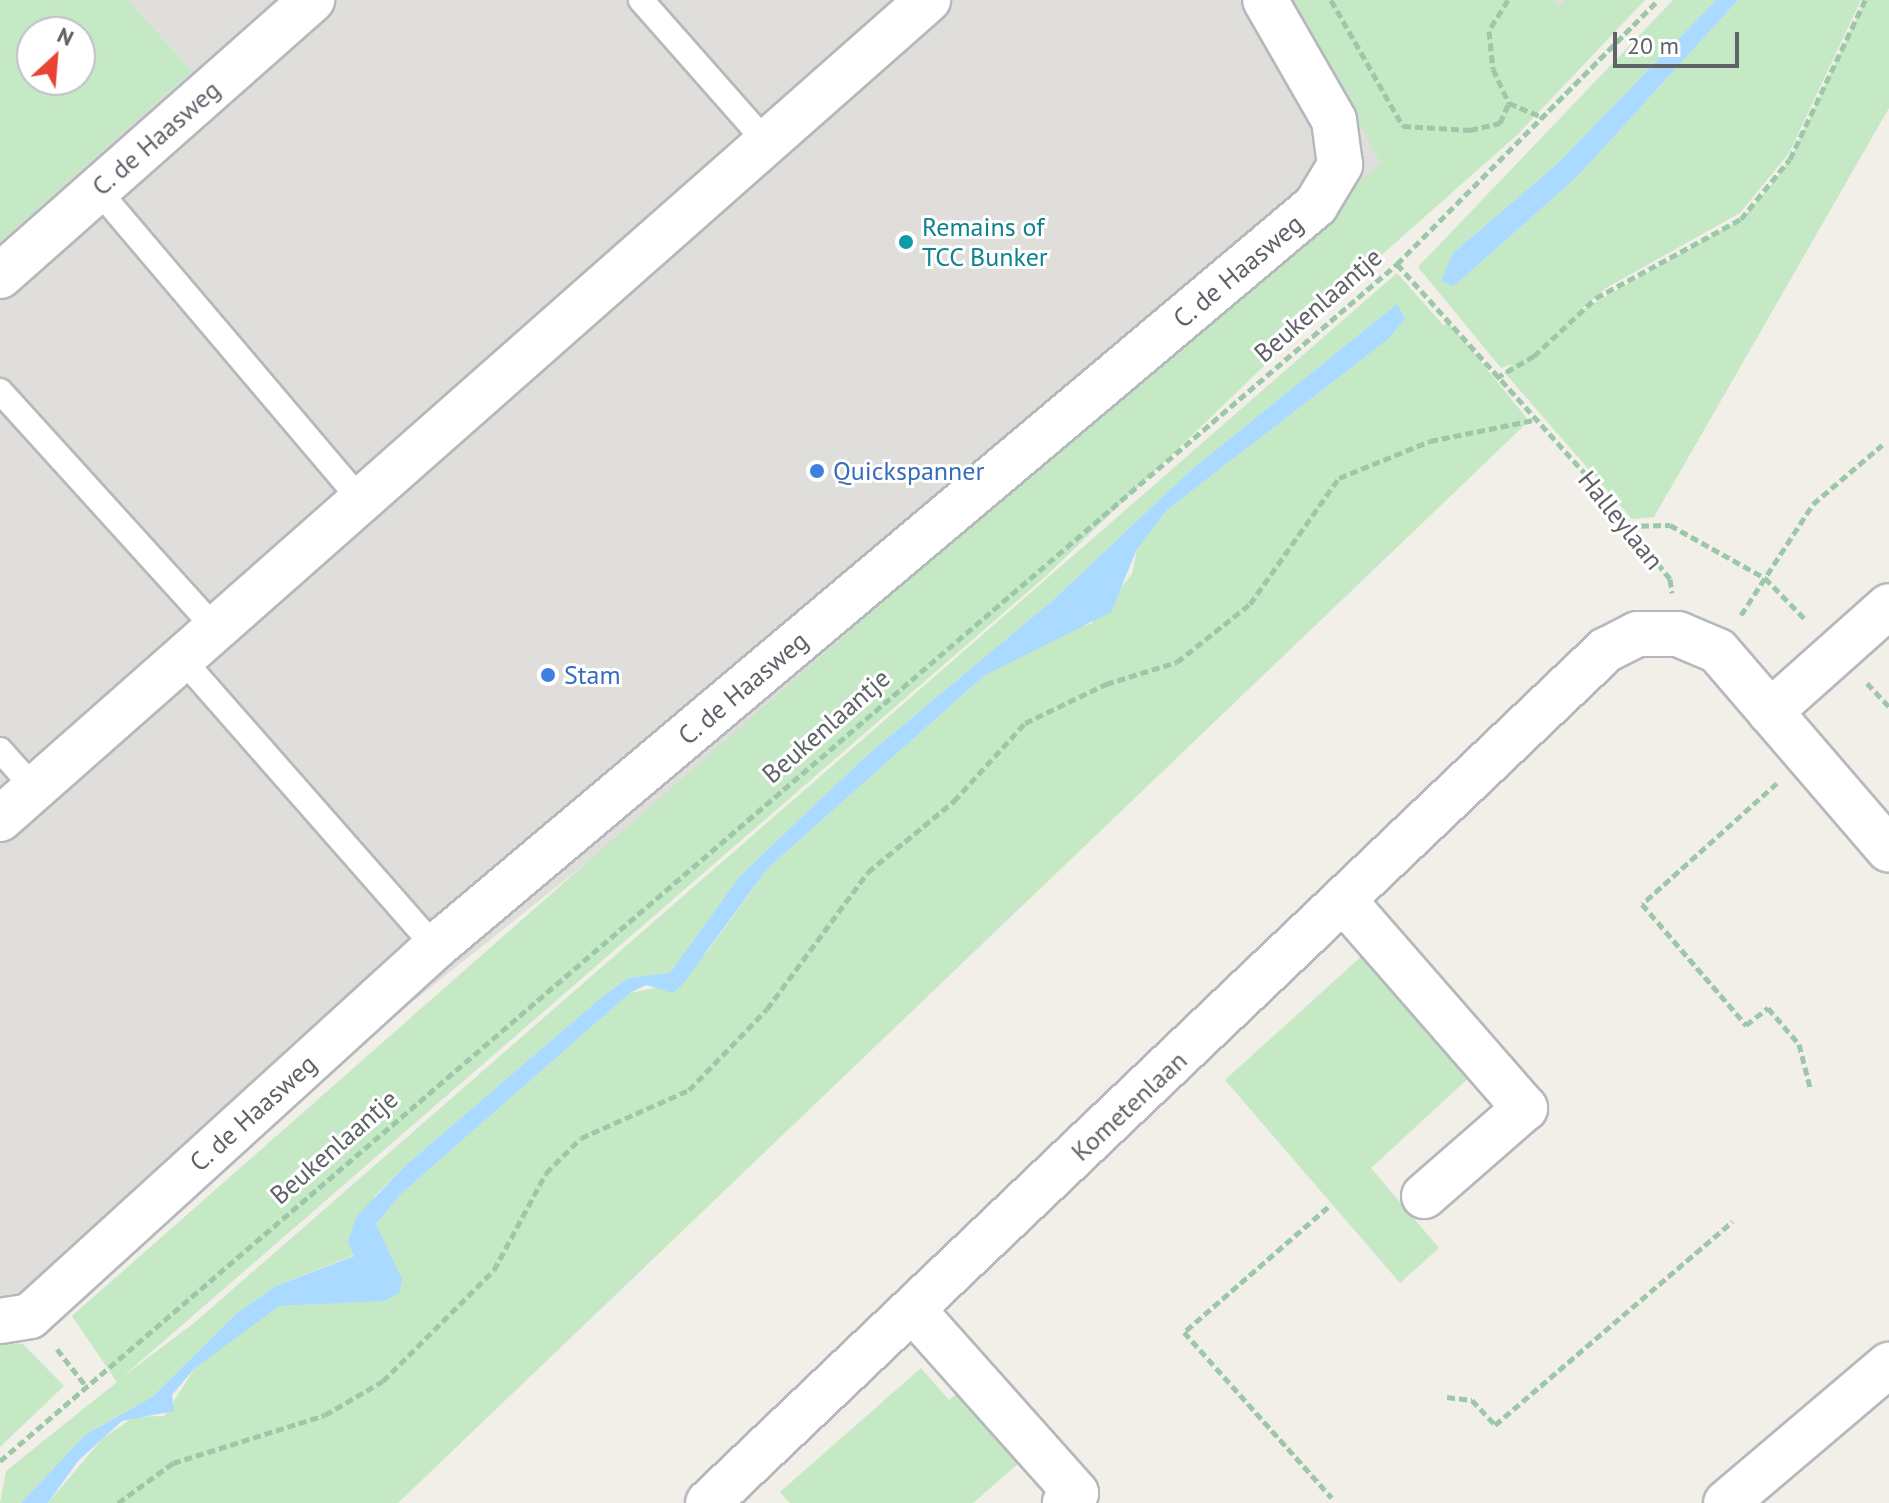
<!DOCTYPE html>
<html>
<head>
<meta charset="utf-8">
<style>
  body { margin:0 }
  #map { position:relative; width:1889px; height:1503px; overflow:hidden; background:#f1efe8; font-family:"PT Sans",sans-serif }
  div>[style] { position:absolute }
  .industrial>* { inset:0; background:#e0deda }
  .green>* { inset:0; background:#c5e8c5 }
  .water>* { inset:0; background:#aadaff }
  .path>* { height:5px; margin-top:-2.5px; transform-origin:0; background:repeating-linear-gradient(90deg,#9cc7a9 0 8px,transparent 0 12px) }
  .roads { filter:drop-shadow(2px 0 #b5b8bc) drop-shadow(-2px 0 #b5b8bc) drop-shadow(0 2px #b5b8bc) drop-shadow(0 -2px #b5b8bc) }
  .service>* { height:24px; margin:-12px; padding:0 12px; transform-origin:12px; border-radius:12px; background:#fff }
  .minor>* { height:44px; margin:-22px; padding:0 22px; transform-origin:22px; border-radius:22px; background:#fff }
  .tertiary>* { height:44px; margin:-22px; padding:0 22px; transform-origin:22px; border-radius:22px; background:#fff }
  .dots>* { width:22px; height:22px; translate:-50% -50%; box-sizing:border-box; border:4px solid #fff; border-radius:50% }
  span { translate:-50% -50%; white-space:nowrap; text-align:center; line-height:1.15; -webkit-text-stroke:6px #fff; paint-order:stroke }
  .street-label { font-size:26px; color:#5f6368 }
  .culture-label { font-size:26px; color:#0d838f }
  .left { translate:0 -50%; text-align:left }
  .shop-label { font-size:26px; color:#366cbe }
  .north { position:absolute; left:16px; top:16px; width:80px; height:80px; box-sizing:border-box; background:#fff; border:2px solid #bfc1c3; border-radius:50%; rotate:26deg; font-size:22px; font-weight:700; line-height:32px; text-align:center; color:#5f6368 }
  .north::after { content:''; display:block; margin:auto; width:28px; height:36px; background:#ea4335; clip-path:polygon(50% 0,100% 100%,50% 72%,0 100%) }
  .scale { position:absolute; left:1613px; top:32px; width:126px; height:36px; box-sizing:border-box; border:4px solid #5f6368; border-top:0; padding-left:10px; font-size:24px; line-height:28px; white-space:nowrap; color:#5f6368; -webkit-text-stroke:6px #fff; paint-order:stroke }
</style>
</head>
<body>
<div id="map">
  <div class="industrial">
    <i style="clip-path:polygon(128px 0,1570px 0,1246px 338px,0 1330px,0 241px,192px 71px)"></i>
  </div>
  <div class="green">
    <i style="clip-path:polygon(evenodd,0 0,128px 0,192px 71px,0 242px,0 0,32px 32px,80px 32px,80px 80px,32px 80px,32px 32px)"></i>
    <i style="clip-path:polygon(1292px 0,1553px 0,1558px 7px,1565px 0,1645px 0,1517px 135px,1351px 282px,1046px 576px,121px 1378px,194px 1323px,1397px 273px,1444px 326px,1447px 320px,1529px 421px,398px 1503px,48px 1503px,102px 1439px,134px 1417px,164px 1416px,195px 1368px,249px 1325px,279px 1306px,366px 1301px,392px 1258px,376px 1224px,401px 1194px,630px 993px,660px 987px,708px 951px,767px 869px,985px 675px,1064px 630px,1091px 624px,1132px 574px,1137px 549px,1167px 510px,1387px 340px,1396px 305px,1191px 470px,1052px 601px,865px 757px,739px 877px,670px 973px,628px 978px,603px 996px,406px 1165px,374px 1197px,354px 1255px,276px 1286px,236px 1314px,152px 1397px,85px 1435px,21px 1503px,0 1503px,6px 1471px,117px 1382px,72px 1316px,1381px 163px)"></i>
    <i style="clip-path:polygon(1673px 0,1716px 0,1556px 165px,1453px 253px,1454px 286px,1578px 176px,1738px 0,1861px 0,1789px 153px,1740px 213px,1606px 288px,1577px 313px,1741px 219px,1768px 189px,1790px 159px,1865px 0,1889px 0,1889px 108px,1654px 517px,1632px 519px,1504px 372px,1513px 364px,1501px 368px,1418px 267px)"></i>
    <i style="clip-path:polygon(1365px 953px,1473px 1074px,1371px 1168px,1439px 1248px,1400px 1283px,1225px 1080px)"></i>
    <i style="clip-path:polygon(0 1342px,23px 1344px,64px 1386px,0 1447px)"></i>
    <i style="clip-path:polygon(921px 1368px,949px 1400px,960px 1391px,1021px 1461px,973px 1503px,790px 1503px,780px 1492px)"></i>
  </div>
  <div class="water">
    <i style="clip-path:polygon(1716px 0,1738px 0,1578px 176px,1454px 286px,1441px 281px,1453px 253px,1556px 165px)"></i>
    <i style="clip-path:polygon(1397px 304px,1405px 319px,1387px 340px,1167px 510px,1137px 549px,1111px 612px,985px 675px,767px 869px,682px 985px,673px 993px,646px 985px,630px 993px,401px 1194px,376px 1224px,402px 1279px,399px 1293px,384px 1301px,279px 1306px,195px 1368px,172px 1395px,174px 1411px,122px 1421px,78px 1461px,48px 1503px,21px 1503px,85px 1435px,152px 1397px,236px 1314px,276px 1286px,354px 1256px,348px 1242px,356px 1217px,406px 1165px,603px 996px,628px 978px,670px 973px,739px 877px,865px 757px,1052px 601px,1191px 470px)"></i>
  </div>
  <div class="path">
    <i style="left:1331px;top:0;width:145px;rotate:60.3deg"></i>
    <i style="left:1403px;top:126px;width:67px;rotate:3.4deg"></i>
    <i style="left:1470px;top:130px;width:31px;rotate:-13deg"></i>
    <i style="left:1500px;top:123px;width:22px;rotate:-66deg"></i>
    <i style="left:1509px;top:103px;width:36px;rotate:23deg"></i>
    <i style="left:1508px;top:0;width:36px;rotate:122deg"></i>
    <i style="left:1489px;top:31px;width:38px;rotate:84deg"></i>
    <i style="left:1493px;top:69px;width:38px;rotate:65deg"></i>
    <i style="left:1397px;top:264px;width:289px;rotate:48.1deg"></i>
    <i style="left:1590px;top:479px;width:128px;rotate:51.3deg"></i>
    <i style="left:1670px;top:579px;width:14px;rotate:82deg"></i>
    <i style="left:1496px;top:378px;width:44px;rotate:-30.1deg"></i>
    <i style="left:1534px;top:356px;width:85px;rotate:-43.1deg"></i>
    <i style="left:1596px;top:298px;width:165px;rotate:-28.6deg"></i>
    <i style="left:1741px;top:219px;width:77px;rotate:-50.8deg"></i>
    <i style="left:1790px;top:159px;width:176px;rotate:-64.7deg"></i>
    <i style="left:1629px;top:526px;width:41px;rotate:-1.4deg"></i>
    <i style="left:1670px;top:525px;width:109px;rotate:29.2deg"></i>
    <i style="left:1765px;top:578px;width:60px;rotate:45.7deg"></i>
    <i style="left:1741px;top:615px;width:132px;rotate:-57deg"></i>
    <i style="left:1813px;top:504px;width:91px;rotate:-40.5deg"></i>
    <i style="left:1867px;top:683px;width:33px;rotate:47deg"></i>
    <i style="left:1777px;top:783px;width:181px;rotate:138.1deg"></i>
    <i style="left:1642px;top:904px;width:160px;rotate:49.3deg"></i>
    <i style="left:1746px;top:1025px;width:28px;rotate:-38deg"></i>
    <i style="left:1768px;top:1008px;width:48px;rotate:49.3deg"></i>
    <i style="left:1799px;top:1044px;width:44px;rotate:75.7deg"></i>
    <i style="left:1328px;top:1207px;width:191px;rotate:139deg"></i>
    <i style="left:1184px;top:1332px;width:222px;rotate:48.3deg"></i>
    <i style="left:57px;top:1349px;width:47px;rotate:51.9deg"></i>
    <i style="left:1447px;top:1397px;width:25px;rotate:7deg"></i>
    <i style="left:1472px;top:1400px;width:34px;rotate:47deg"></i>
    <i style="left:1495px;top:1425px;width:313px;rotate:-40.6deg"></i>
    <i style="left:0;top:1461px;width:1840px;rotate:-40.59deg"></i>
    <i style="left:1397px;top:264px;width:371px;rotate:-45.3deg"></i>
    <i style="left:118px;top:1503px;width:68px;rotate:-36deg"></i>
    <i style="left:173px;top:1463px;width:159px;rotate:-17.5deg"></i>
    <i style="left:325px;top:1415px;width:67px;rotate:-30.4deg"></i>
    <i style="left:383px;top:1381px;width:157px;rotate:-45deg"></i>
    <i style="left:494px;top:1270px;width:110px;rotate:-61.8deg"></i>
    <i style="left:546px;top:1173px;width:49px;rotate:-45deg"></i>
    <i style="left:581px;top:1138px;width:118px;rotate:-24deg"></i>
    <i style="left:689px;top:1090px;width:112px;rotate:-46.1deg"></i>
    <i style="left:767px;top:1009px;width:170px;rotate:-53.6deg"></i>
    <i style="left:868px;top:872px;width:112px;rotate:-39.5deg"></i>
    <i style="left:954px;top:801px;width:105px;rotate:-47.7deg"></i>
    <i style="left:1025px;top:723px;width:90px;rotate:-25.7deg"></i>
    <i style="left:1106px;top:684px;width:74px;rotate:-17.2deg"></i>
    <i style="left:1177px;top:662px;width:93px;rotate:-38.5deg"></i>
    <i style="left:1250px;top:604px;width:154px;rotate:-54.8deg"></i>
    <i style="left:1339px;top:478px;width:98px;rotate:-22.1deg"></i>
    <i style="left:1430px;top:441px;width:106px;rotate:-11.4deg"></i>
  </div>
  <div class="roads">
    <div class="service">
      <i style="left:641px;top:0;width:191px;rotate:48.6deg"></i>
      <i style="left:97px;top:189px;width:410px;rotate:49.7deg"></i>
      <i style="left:0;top:391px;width:323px;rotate:47.8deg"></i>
      <i style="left:183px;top:660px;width:382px;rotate:48.7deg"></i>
      <i style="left:0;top:750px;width:52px;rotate:48.1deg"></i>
    </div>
    <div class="minor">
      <i style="left:0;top:276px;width:417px;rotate:-41.5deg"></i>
      <i style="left:1770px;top:712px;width:159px;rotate:-41.7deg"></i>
      <i style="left:0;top:819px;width:1238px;rotate:-41.43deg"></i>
      <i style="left:1345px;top:902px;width:274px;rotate:48.9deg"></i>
      <i style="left:1525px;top:1108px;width:134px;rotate:138.9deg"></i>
      <i style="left:913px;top:1310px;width:245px;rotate:48.3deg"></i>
      <i style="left:1076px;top:1493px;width:15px;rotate:138deg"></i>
      <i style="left:0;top:1321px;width:30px;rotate:-9deg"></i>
      <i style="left:30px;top:1316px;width:548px;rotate:-42.34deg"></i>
      <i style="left:435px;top:947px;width:1152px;rotate:-40.1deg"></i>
      <i style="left:1316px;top:205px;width:47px;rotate:-59deg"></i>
      <i style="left:1340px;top:165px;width:45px;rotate:-97.6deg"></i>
      <i style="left:1334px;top:120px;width:138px;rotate:-119.9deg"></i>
      <i style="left:708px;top:1503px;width:1239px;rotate:-43.53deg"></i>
      <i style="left:1606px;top:650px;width:35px;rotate:-27deg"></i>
      <i style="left:1637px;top:634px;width:41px"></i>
      <i style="left:1678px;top:634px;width:43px;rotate:23deg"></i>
      <i style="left:1718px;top:651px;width:262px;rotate:49.3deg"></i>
    </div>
    <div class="tertiary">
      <i style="left:1726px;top:1503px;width:214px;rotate:-40.3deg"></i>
    </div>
  </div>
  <div class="dots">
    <i style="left:906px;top:242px;background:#0f9aa8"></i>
    <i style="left:817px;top:471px;background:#3f7fe0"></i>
    <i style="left:548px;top:675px;background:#3f7fe0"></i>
  </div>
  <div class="street-label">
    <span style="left:156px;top:138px;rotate:-41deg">C. de Haasweg</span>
    <span style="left:1238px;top:271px;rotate:-40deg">C. de Haasweg</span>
    <span style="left:1318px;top:305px;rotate:-41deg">Beukenlaantje</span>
    <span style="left:1621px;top:520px;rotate:51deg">Halleylaan</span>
    <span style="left:743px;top:688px;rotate:-40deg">C. de Haasweg</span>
    <span style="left:826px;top:726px;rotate:-41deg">Beukenlaantje</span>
    <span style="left:1129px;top:1106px;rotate:-43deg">Kometenlaan</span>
    <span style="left:253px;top:1113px;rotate:-42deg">C. de Haasweg</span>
    <span style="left:334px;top:1147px;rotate:-41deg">Beukenlaantje</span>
  </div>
  <div class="culture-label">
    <span class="left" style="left:922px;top:242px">Remains of<br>TCC Bunker</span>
  </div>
  <div class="shop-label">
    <span class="left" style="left:833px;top:471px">Quickspanner</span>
    <span class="left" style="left:564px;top:675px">Stam</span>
  </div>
  <div class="north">N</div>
  <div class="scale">20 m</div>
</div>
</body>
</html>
